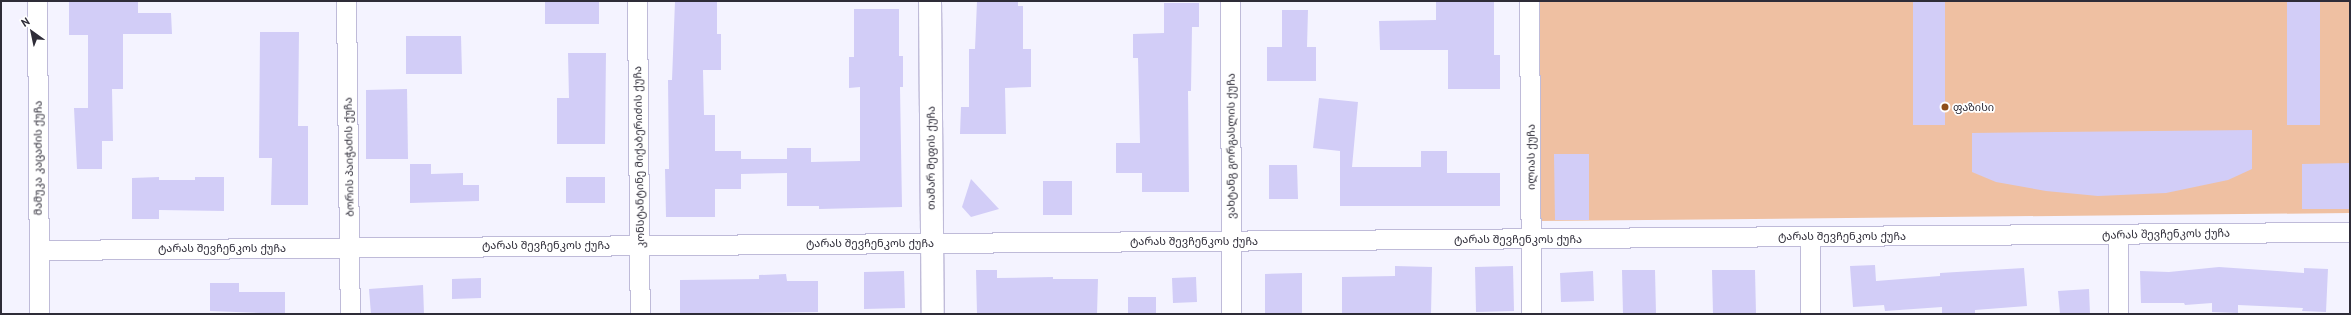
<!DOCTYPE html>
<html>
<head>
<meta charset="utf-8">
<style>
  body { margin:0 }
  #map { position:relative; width:2351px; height:315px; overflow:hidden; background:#f4f3ff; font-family:"PT Sans","Noto Sans Georgian",sans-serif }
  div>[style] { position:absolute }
  .green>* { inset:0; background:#efc0a2 }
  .building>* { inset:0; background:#d2cdf7 }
  .roads { filter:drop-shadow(1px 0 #bfbbd9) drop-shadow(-1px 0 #bfbbd9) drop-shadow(0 1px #bfbbd9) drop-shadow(0 -1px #bfbbd9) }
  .street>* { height:19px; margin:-9.5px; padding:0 9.5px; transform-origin:9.5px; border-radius:9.5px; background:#fff }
  .secondary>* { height:22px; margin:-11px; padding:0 11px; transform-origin:11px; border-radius:11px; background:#fff }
  .dots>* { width:11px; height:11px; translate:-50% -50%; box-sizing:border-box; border:2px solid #fff; border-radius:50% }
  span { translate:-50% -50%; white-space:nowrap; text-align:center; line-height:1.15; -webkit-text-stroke:3.5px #fff; paint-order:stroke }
  .poi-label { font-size:11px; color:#2e2c38 }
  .left { translate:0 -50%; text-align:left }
  .street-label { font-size:11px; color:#2e2c38 }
  .frame { position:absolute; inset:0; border:2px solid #2e2c38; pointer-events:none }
  .north { position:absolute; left:12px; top:12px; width:40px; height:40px; -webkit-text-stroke:3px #fff; paint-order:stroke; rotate:327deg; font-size:11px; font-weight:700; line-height:16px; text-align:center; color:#2e2c38 }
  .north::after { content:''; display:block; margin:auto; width:14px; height:18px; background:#2e2c38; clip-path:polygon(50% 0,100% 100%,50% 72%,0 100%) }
</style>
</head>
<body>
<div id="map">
  <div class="green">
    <i style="clip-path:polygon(1539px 1px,2350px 1px,2350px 213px,1541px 221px)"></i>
  </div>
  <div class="building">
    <i style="clip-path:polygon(69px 1px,138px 1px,138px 13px,171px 13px,172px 34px,123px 34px,123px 89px,112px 89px,113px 141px,102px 141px,102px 169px,77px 169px,74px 108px,88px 108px,88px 35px,69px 35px)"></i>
    <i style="clip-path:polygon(545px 1px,599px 1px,599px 24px,545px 24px)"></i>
    <i style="clip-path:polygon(675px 1px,717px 1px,717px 34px,721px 34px,721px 70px,703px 70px,704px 115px,715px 115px,715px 151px,741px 151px,741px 159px,787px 159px,787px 148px,811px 148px,811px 162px,860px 161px,860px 87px,849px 88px,849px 57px,854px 57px,854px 9px,899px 9px,899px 56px,903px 56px,903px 87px,900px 87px,902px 207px,819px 209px,819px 206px,787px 206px,787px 173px,741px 174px,741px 189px,715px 189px,715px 217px,666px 217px,665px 169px,669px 169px,668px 80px,672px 80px)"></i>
    <i style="clip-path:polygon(977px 1px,1018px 1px,1018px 6px,1023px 6px,1023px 49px,1031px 49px,1031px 87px,1005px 88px,1006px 134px,960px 134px,961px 107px,969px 107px,969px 49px,975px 49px)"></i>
    <i style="clip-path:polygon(1436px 1px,1494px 1px,1494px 55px,1500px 55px,1500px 89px,1448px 89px,1448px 50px,1380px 50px,1379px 21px,1436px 20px)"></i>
    <i style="clip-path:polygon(1913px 1px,1945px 1px,1945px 125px,1913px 125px)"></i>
    <i style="clip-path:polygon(2287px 1px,2320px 1px,2320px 125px,2287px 125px)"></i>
    <i style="clip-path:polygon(1164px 3px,1199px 3px,1199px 27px,1192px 27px,1191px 91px,1188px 91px,1189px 192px,1142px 192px,1142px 173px,1116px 173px,1116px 143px,1140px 143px,1138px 58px,1133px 58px,1133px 34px,1164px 33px)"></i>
    <i style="clip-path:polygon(1282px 10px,1308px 10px,1307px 47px,1316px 47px,1316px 81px,1267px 81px,1267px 47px,1282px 47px)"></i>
    <i style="clip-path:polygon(260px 32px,299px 32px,298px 126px,308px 126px,308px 205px,271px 205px,272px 158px,259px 158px)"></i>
    <i style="clip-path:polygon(406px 36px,461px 36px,462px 74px,406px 74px)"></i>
    <i style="clip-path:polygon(568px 53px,606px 53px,605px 144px,557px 144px,557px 98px,569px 98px)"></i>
    <i style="clip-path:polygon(407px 89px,408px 159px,366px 159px,366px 90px)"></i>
    <i style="clip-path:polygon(1319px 98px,1358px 102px,1352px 167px,1421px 167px,1421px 151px,1447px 151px,1447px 173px,1500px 173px,1500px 206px,1340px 206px,1340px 151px,1313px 148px)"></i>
    <i style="clip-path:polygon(2252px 130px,2252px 169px,2228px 180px,2166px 193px,2098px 196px,2046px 191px,1996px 182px,1972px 172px,1972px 133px)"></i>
    <i style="clip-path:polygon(1554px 154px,1589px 154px,1589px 220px,1555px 220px)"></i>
    <i style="clip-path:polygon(2350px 163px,2350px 209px,2302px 209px,2302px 164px)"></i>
    <i style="clip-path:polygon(410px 164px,431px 164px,431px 174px,463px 173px,463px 185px,479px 185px,479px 201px,410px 203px)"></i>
    <i style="clip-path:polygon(1269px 165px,1297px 165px,1298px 199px,1269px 199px)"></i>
    <i style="clip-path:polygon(159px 177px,159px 180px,195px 180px,195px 177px,224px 177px,224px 211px,159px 210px,159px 219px,132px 219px,132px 178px)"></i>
    <i style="clip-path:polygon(566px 177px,605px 177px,605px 203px,566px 203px)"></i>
    <i style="clip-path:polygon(971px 179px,999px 209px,971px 217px,962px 207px)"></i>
    <i style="clip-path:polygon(1043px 181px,1072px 181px,1072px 215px,1043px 215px)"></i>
    <i style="clip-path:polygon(1875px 265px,1876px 281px,1940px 276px,1940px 273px,2024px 268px,2027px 306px,1975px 310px,1975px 314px,1942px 314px,1942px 307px,1885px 311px,1884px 305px,1853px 307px,1850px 266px)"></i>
    <i style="clip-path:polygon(1395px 266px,1432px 267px,1431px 314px,1342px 314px,1342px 277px,1395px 276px)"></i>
    <i style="clip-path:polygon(1513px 266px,1514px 311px,1476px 312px,1475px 267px)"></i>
    <i style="clip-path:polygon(2219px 267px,2304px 273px,2304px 268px,2328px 269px,2326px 312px,2302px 311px,2303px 308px,2238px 305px,2238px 313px,2212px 312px,2212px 303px,2185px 305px,2184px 303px,2141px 303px,2140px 271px,2169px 272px)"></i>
    <i style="clip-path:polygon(976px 270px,997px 270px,997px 278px,1053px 277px,1053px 279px,1098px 279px,1097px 314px,977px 314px)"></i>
    <i style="clip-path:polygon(1622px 270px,1655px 270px,1656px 314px,1623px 314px)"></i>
    <i style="clip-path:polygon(1712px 270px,1755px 270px,1756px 314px,1713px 314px)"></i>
    <i style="clip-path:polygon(904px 271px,905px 308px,864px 309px,864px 272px)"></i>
    <i style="clip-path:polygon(1593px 271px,1594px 301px,1561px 302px,1560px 273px)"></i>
    <i style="clip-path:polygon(1302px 273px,1302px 314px,1265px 314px,1265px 274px)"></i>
    <i style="clip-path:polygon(786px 274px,787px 281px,818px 281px,818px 312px,680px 314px,680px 280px,759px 279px,759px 275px)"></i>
    <i style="clip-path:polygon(1196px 277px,1197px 302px,1173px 303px,1172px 278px)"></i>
    <i style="clip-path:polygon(481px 278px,481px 298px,452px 299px,452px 279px)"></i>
    <i style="clip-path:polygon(210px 283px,239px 283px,239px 292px,285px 292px,285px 314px,210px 311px)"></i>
    <i style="clip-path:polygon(423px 285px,424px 314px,371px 314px,369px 289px)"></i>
    <i style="clip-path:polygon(2089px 289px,2090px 314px,2060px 314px,2058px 291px)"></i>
    <i style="clip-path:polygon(1128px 297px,1156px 297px,1156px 314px,1128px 314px)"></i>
  </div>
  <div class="roads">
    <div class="street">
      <i style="left:37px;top:1px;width:313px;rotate:89.6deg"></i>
      <i style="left:346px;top:1px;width:313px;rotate:89.3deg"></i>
      <i style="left:637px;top:1px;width:313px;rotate:89.5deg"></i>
      <i style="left:1230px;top:1px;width:313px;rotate:89.8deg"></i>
      <i style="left:1529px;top:1px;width:313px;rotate:89.6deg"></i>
      <i style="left:2118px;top:235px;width:79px;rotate:90deg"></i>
      <i style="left:1810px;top:237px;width:77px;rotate:90deg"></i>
      <i style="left:39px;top:250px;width:2311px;rotate:-0.45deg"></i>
    </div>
    <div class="secondary">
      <i style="left:930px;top:1px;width:313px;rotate:89.5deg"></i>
    </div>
  </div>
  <div class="dots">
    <i style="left:1945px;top:107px;background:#8f4e19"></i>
  </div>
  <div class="poi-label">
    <span class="left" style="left:1953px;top:107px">ფაზისი</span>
  </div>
  <div class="street-label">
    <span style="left:1231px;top:146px;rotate:-90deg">ვახტანგ გორგასლის ქუჩა</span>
    <span style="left:349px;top:157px;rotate:-91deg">ბორის პაიჭაძის ქუჩა</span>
    <span style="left:639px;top:157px;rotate:-91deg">კონსტანტინე მიქაბერიძის ქუჩა</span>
    <span style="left:1531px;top:157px;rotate:-90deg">ილიას ქუჩა</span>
    <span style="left:38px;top:158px;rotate:-90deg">მამუკა კაცაძის ქუჩა</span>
    <span style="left:931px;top:158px;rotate:-90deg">თამარ მეფის ქუჩა</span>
    <span style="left:2166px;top:234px;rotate:-1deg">ტარას შევჩენკოს ქუჩა</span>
    <span style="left:1842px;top:236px">ტარას შევჩენკოს ქუჩა</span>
    <span style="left:1518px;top:239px">ტარას შევჩენკოს ქუჩა</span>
    <span style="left:1194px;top:241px">ტარას შევჩენკოს ქუჩა</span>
    <span style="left:870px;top:243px">ტარას შევჩენკოს ქუჩა</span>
    <span style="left:546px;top:245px">ტარას შევჩენკოს ქუჩა</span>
    <span style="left:222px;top:248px">ტარას შევჩენკოს ქუჩა</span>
  </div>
  <div class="frame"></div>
  <div class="north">N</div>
</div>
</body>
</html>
